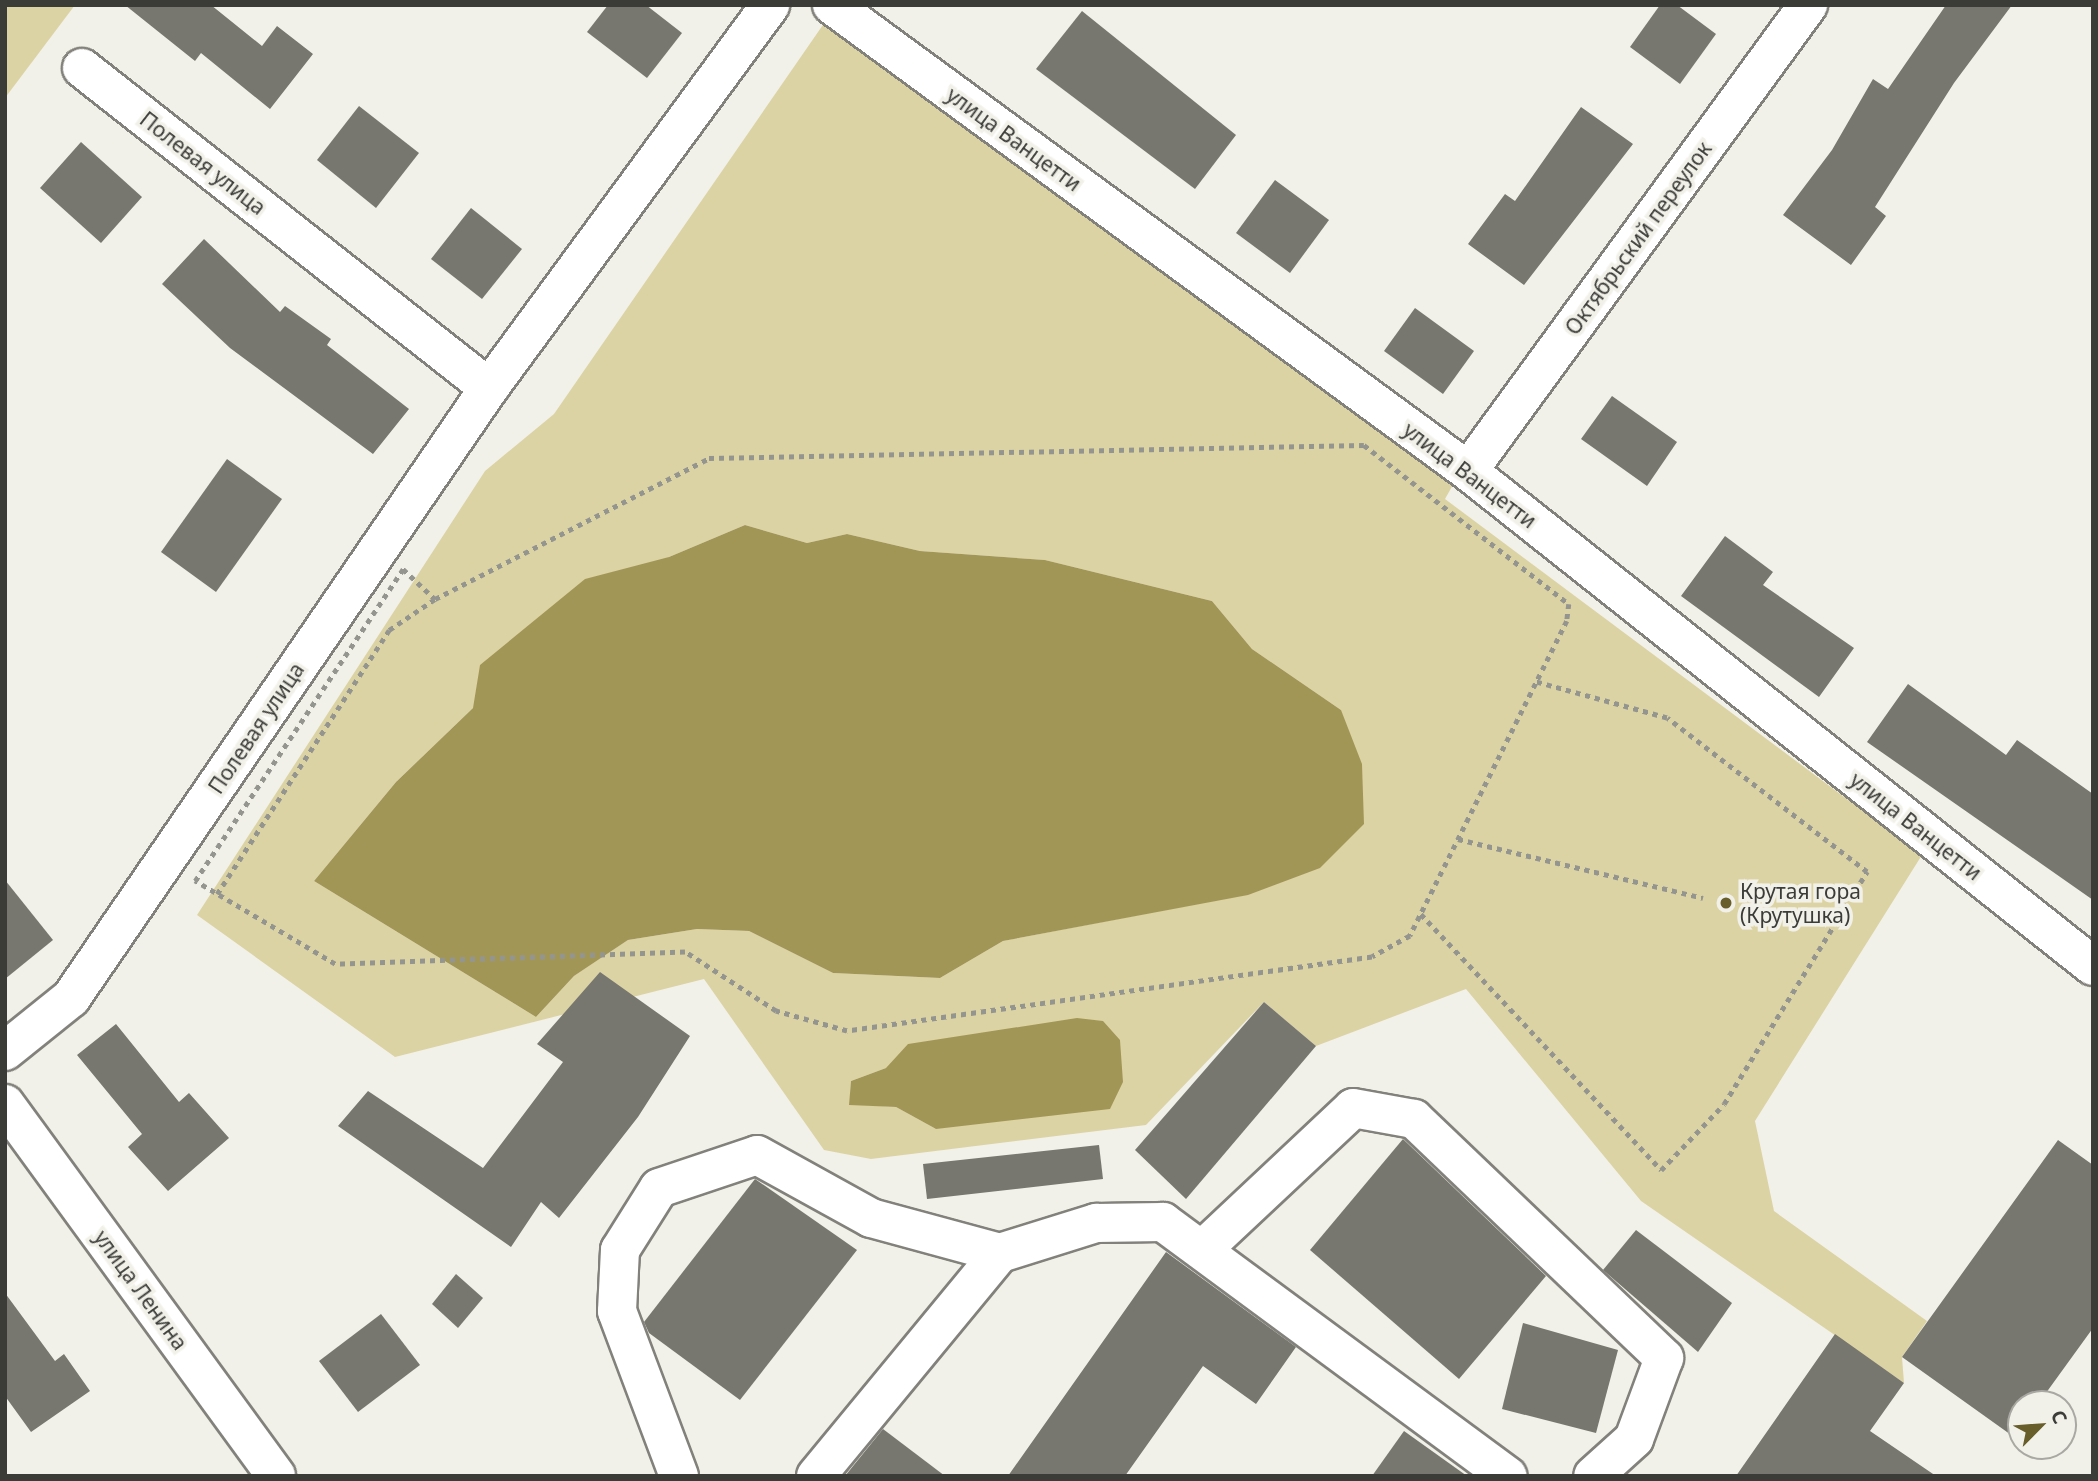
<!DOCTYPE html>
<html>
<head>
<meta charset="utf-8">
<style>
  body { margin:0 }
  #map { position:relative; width:2098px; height:1481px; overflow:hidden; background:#f2f1e9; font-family:"Noto Sans",sans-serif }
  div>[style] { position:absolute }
  .green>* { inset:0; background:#dcd3a5 }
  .water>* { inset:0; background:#a29657 }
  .building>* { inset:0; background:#77766f }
  .path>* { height:4.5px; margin-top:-2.25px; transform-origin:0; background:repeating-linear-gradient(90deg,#95958f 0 5px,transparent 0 10px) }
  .roads { filter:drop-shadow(2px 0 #83817b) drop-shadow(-2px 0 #83817b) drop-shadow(0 2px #83817b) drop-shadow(0 -2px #83817b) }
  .minor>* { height:38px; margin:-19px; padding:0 19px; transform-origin:19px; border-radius:19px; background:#fff }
  .dots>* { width:19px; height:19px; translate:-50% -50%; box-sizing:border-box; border:4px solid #f2f1e9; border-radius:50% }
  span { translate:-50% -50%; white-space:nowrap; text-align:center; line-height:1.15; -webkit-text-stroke:7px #f2f1e9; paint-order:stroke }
  .street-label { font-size:21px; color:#3b3b38 }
  .poi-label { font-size:21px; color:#3b3b38 }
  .left { translate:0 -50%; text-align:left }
  .frame { position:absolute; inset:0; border:7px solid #3b3b38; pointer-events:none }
  .north { position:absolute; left:2007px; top:1390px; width:70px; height:70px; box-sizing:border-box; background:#f2f1e9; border:2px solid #a9a8a2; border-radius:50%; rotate:65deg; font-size:19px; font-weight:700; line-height:28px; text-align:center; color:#3b3b38 }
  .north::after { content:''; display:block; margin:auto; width:24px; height:32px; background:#685e2b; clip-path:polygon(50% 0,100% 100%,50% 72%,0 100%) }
</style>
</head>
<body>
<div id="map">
  <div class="green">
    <i style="clip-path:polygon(5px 5px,75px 5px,5px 98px)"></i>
    <i style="clip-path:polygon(evenodd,827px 19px,1454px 483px,1445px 499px,1922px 855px,1755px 1121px,1774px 1211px,1927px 1321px,1902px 1357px,1904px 1383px,1641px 1201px,1466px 989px,1316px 1046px,1264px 1002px,1146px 1125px,871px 1159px,824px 1150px,704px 979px,395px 1057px,197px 915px,485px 471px,554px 414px,827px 19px,745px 525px,807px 543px,847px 534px,920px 551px,1045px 560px,1212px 601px,1252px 649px,1341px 710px,1248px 894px,1003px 941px,940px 978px,833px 973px,749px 931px,697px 929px,628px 940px,574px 976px,536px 1017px,314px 881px,396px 782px,473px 708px,669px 557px,745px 525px,827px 19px,886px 1068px,936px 1129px,896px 1107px,850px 1104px,851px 1081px,886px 1068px)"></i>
  </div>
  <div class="water">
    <i style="clip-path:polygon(745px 525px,807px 543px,847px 534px,920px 551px,1045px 560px,1212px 601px,1252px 649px,1341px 710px,1362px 764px,1364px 824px,1320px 868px,1248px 895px,1003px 941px,940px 978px,833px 973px,749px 931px,697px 929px,628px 940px,574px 976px,536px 1017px,314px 881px,396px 782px,473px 708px,480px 665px,585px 579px,669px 557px)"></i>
    <i style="clip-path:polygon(1077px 1018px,1103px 1021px,1120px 1040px,1123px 1082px,1110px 1109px,936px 1129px,896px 1107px,849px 1105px,851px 1081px,886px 1068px,908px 1044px)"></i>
  </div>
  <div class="building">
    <i style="clip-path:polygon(125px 5px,211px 5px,262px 46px,277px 26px,313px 54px,270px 109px,201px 53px,195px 61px)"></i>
    <i style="clip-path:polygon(608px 5px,646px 5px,682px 33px,647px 78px,587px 32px)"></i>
    <i style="clip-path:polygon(1660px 5px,1677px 5px,1716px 34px,1680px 84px,1630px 47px)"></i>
    <i style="clip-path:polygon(1946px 5px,2012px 5px,1954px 83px,1875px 207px,1886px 216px,1851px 265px,1783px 215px,1832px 150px,1873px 79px,1888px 89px)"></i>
    <i style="clip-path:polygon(1082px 11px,1236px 135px,1195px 189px,1036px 69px)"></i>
    <i style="clip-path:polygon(359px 106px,419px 153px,376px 208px,317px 160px)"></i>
    <i style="clip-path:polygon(1581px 107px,1633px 144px,1524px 285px,1468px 244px,1505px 194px,1515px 201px)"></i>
    <i style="clip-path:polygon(81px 142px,142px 197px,101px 243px,40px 188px)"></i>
    <i style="clip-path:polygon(1275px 180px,1329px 220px,1290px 273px,1236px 233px)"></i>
    <i style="clip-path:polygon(471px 208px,522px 249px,482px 299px,431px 259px)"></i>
    <i style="clip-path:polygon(204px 239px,280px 312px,285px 306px,331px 339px,327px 345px,409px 409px,373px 454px,230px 348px,162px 284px)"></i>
    <i style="clip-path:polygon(1415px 308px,1474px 351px,1443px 394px,1384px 351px)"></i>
    <i style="clip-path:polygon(1612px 396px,1677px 442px,1647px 486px,1581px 439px)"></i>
    <i style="clip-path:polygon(227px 459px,282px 499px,216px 592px,161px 552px)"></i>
    <i style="clip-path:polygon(1725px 536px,1773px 572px,1763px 585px,1854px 648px,1819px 697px,1681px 596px)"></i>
    <i style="clip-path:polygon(1908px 684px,2006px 755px,2017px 740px,2093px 794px,2093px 900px,1867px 742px)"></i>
    <i style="clip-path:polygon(5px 880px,53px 940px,5px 979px)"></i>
    <i style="clip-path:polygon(600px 972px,690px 1036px,638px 1117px,559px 1218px,541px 1202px,511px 1247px,338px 1126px,368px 1091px,483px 1168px,563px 1062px,537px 1044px)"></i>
    <i style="clip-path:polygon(1264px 1002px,1316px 1046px,1186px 1199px,1135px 1150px)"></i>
    <i style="clip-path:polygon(116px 1024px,179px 1102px,189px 1093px,229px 1138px,168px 1191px,128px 1147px,142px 1134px,77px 1055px)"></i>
    <i style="clip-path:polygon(1403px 1139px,1546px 1276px,1459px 1379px,1310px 1250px)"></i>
    <i style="clip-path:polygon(2058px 1140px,2093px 1165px,2093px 1328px,2038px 1404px,2021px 1404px,2021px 1442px,1902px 1357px)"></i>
    <i style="clip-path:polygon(1099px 1145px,1103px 1179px,927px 1199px,923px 1164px)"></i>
    <i style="clip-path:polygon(755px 1179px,857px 1250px,740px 1400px,649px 1333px,644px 1322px)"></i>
    <i style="clip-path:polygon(1636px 1230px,1732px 1303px,1698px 1352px,1603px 1270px)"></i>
    <i style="clip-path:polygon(1166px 1252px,1296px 1347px,1256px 1404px,1203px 1366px,1125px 1476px,1008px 1476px)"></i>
    <i style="clip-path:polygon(456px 1274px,483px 1298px,458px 1328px,432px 1304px)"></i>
    <i style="clip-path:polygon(5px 1293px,55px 1361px,64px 1354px,90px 1391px,31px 1432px,5px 1396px)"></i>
    <i style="clip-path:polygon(381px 1314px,420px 1365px,358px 1412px,319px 1361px)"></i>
    <i style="clip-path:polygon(1523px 1323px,1618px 1350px,1596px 1433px,1502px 1409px)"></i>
    <i style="clip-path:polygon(1835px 1334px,1904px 1383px,1870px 1431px,1936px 1476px,1736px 1476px)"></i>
    <i style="clip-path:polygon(883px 1429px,945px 1476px,845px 1476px)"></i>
    <i style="clip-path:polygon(1404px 1431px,1467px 1476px,1372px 1476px)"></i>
  </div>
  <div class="path">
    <i style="left:1364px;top:445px;width:259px;rotate:37.8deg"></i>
    <i style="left:1569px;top:604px;width:17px;rotate:97deg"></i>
    <i style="left:1567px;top:621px;width:352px;rotate:116.5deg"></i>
    <i style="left:1410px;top:936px;width:43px;rotate:151.1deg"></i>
    <i style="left:1372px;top:957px;width:530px;rotate:171.98deg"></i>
    <i style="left:847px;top:1031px;width:74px;rotate:-164.3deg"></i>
    <i style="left:776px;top:1011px;width:108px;rotate:-147deg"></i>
    <i style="left:685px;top:952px;width:350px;rotate:178deg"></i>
    <i style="left:335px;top:964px;width:163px;rotate:-149.3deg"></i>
    <i style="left:195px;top:881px;width:375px;rotate:-56.3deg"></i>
    <i style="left:403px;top:569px;width:44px;rotate:43.2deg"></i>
    <i style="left:435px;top:599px;width:308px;rotate:-27.2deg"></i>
    <i style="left:709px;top:458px;width:655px;rotate:-1.14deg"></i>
    <i style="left:1458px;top:839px;width:252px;rotate:13.5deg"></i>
    <i style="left:217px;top:894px;width:315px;rotate:-56.9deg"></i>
    <i style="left:389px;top:630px;width:55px;rotate:-34deg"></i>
    <i style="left:1421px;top:914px;width:351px;rotate:46.8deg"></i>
    <i style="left:1661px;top:1170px;width:91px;rotate:-46.3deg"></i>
    <i style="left:1724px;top:1104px;width:273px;rotate:-58.4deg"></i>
    <i style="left:1867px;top:872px;width:252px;rotate:-142.4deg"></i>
    <i style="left:1667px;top:718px;width:136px;rotate:-164.6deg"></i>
  </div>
  <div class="roads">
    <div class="minor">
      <i style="left:832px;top:5px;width:788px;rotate:36.23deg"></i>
      <i style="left:1468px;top:471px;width:797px;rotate:38.38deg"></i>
      <i style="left:82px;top:68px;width:518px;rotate:38.18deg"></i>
      <i style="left:1468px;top:471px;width:577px;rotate:-53.88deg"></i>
      <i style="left:5px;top:1051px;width:85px;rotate:-38.8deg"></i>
      <i style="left:71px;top:998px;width:739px;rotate:-55.58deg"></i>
      <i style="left:489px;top:388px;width:475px;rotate:-53.7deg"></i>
      <i style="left:5px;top:1104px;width:460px;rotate:53.9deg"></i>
      <i style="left:1202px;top:1250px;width:207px;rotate:-43.2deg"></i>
      <i style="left:1353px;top:1108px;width:62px;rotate:10.2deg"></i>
      <i style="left:1414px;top:1119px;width:346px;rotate:43.7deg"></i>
      <i style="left:1664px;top:1358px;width:86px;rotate:110.3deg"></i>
      <i style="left:1634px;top:1439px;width:55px;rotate:137.9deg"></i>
      <i style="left:679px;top:1476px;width:176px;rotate:-110.6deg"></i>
      <i style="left:617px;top:1311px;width:61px;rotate:-87.2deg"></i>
      <i style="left:620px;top:1250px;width:73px;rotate:-57.8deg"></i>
      <i style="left:659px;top:1188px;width:103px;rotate:-18.6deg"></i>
      <i style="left:757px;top:1155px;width:130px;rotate:28.9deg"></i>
      <i style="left:871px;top:1218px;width:134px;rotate:15.2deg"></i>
      <i style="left:816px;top:1476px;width:289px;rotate:-50.5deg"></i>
      <i style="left:1000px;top:1253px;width:101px;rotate:-17.4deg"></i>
      <i style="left:1096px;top:1223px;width:67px;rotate:-0.9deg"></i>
      <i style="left:1163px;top:1222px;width:428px;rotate:36.4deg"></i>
    </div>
  </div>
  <div class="dots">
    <i style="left:1726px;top:903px;background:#685e2b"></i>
  </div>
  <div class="street-label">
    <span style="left:1014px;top:139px;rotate:36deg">улица Ванцетти</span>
    <span style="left:203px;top:163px;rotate:38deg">Полевая улица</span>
    <span style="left:1638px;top:238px;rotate:-54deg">Октябрьский переулок</span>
    <span style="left:1470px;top:475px;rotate:37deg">улица Ванцетти</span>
    <span style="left:256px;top:728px;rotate:-56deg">Полевая улица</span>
    <span style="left:1916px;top:826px;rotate:38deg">улица Ванцетти</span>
    <span style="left:141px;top:1290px;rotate:54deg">улица Ленина</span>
  </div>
  <div class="poi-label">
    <span class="left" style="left:1740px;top:903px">Крутая гора<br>(Крутушка)</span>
  </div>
  <div class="frame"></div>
  <div class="north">С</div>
</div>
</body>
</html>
